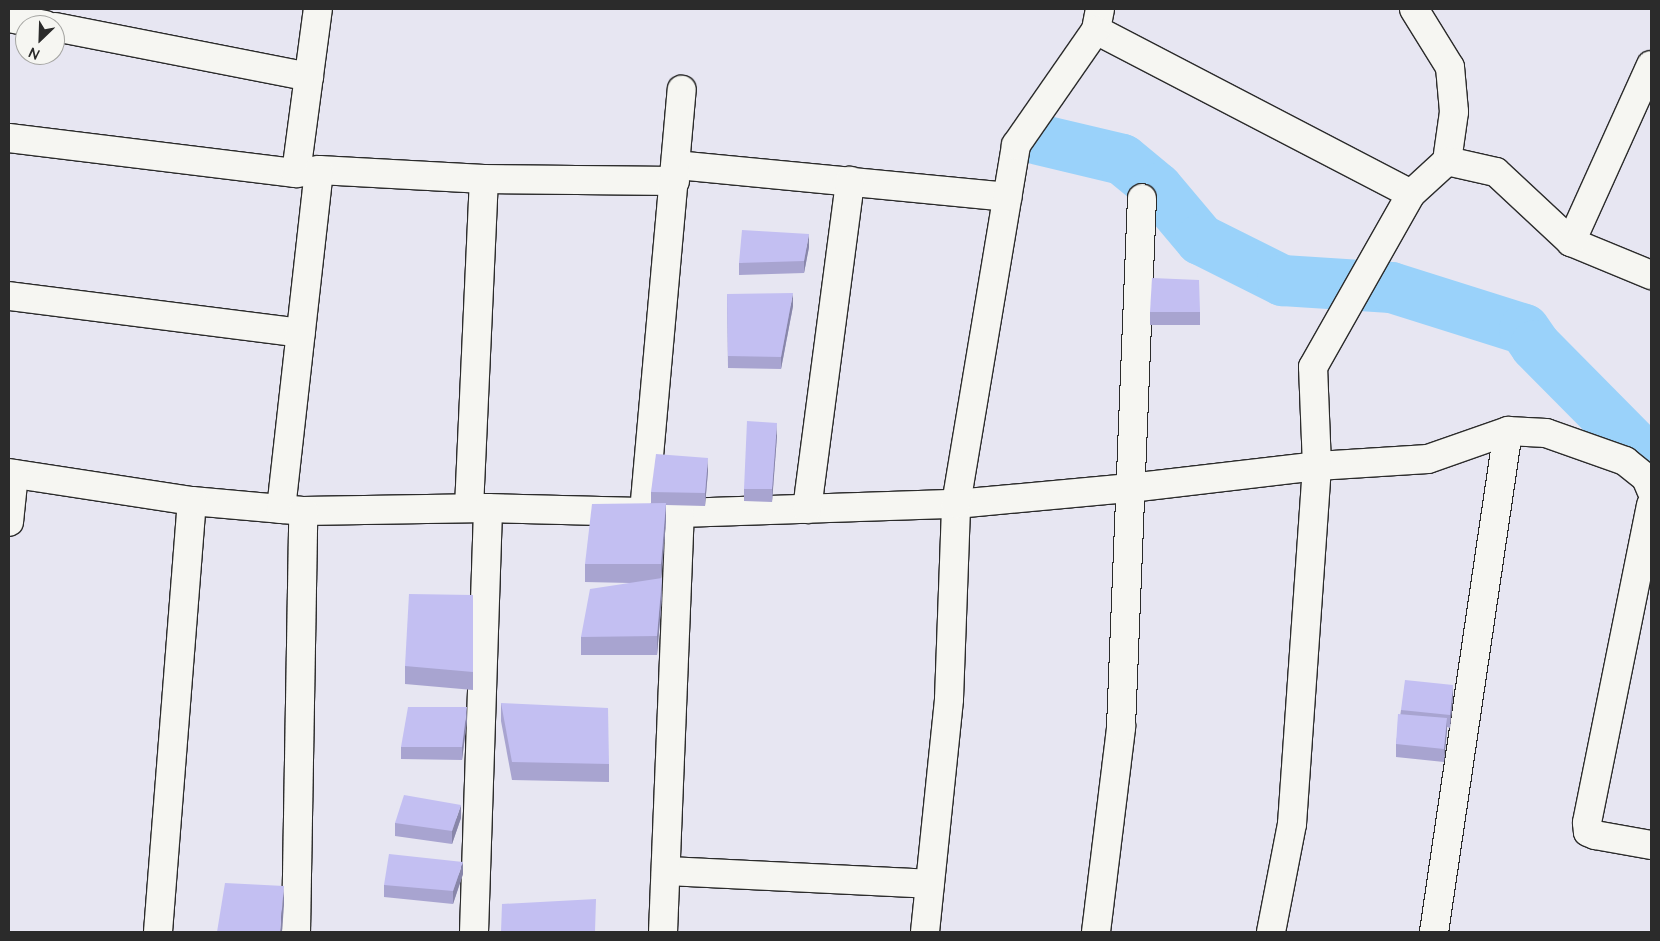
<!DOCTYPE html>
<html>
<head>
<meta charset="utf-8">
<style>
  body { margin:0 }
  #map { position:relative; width:1660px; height:941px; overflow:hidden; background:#e7e6f2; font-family:"Architects Daughter",sans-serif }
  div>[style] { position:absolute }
  .stream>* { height:9px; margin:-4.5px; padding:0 4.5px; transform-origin:4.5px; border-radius:4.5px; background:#9ad2fa }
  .river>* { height:51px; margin:-25.5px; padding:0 25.5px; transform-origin:25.5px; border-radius:25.5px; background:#9ad2fa }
  .roads { filter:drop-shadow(1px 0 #2b2b2b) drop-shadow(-1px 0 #2b2b2b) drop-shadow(0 1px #2b2b2b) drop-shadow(0 -1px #2b2b2b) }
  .minor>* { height:28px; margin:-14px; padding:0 14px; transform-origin:14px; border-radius:14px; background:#f6f6f2 }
  .wall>* { inset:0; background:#a8a4d0 }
  .shaded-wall>* { inset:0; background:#8886a9 }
  .building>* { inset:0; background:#c3bff2 }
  span { translate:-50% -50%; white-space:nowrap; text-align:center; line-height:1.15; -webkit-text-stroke:4px #f6f6f2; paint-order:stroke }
  .frame { position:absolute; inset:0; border:10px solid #2b2b2b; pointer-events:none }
  .north { position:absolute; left:15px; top:15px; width:50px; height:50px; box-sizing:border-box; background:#f6f6f2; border:1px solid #a5a5a2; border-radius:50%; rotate:204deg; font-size:14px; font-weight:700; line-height:20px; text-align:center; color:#2b2b2b }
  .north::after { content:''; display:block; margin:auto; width:18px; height:22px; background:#2b2b2b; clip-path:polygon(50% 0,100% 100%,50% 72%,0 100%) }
</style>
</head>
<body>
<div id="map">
  <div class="stream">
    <i style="left:1644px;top:455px;width:11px;rotate:52deg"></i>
  </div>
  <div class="river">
    <i style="left:1038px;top:139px;width:86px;rotate:13.4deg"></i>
    <i style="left:1122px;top:159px;width:45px;rotate:39.6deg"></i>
    <i style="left:1157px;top:188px;width:67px;rotate:49.9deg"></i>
    <i style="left:1200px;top:239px;width:92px;rotate:26.6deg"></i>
    <i style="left:1282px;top:280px;width:109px;rotate:3.7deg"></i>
    <i style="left:1391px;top:287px;width:139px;rotate:17.5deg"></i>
    <i style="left:1524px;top:329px;width:19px;rotate:55deg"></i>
    <i style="left:1535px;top:345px;width:155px;rotate:45.3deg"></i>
  </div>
  <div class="roads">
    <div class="minor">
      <i style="left:1100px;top:9px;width:21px;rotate:101deg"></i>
      <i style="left:1096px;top:30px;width:355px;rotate:27.5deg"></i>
      <i style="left:1414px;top:9px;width:68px;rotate:58.2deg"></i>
      <i style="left:1450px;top:67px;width:45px;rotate:84.9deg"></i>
      <i style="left:1454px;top:112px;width:49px;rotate:98.1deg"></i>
      <i style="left:9px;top:18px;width:37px;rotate:11deg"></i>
      <i style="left:55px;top:27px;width:259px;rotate:11.1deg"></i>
      <i style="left:9px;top:138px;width:289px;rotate:7deg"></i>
      <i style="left:296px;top:173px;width:23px;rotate:-7deg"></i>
      <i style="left:319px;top:170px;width:165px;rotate:3.1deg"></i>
      <i style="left:484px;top:179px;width:191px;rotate:0.6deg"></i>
      <i style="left:676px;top:165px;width:333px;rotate:5.5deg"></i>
      <i style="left:296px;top:173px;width:165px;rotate:-82.4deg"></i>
      <i style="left:1571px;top:242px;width:87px;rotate:22.4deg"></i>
      <i style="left:9px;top:296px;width:294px;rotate:7.2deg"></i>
      <i style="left:9px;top:473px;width:185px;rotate:8.7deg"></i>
      <i style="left:192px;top:501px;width:111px;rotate:5.1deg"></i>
      <i style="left:303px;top:511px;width:185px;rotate:-0.9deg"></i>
      <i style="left:488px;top:508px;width:192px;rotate:1.5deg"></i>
      <i style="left:680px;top:513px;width:276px;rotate:-1.9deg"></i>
      <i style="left:956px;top:504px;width:175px;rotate:-5.3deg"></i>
      <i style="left:1130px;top:488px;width:188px;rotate:-6.7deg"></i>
      <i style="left:1317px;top:466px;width:111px;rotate:-3.6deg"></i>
      <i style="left:1428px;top:459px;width:85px;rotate:-19.3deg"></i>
      <i style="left:1508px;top:431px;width:38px;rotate:3deg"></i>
      <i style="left:1546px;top:433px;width:84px;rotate:19.5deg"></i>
      <i style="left:1625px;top:461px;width:27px;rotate:39deg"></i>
      <i style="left:1646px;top:478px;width:13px;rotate:67deg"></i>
      <i style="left:1651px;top:505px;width:324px;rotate:101.4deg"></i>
      <i style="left:1587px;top:823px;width:9px;rotate:84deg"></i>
      <i style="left:1588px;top:832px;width:8px;rotate:23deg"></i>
      <i style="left:1595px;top:835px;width:57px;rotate:10.1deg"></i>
      <i style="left:469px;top:508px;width:329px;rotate:-87.4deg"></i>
      <i style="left:281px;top:509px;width:341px;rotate:-83.6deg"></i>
      <i style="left:807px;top:509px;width:331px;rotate:-82.5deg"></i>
      <i style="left:644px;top:512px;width:424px;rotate:-84.9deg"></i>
      <i style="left:9px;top:522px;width:48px;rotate:-84.1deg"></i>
      <i style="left:666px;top:871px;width:264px;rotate:2.8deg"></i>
      <i style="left:158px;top:932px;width:432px;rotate:-85.5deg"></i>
      <i style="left:296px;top:932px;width:421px;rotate:-89deg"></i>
      <i style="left:474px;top:932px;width:424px;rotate:-88.1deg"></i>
      <i style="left:663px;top:932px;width:419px;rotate:-87.7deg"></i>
      <i style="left:925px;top:932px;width:234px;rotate:-84.1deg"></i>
      <i style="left:949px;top:699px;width:195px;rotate:-87.9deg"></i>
      <i style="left:956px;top:504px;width:364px;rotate:-80.5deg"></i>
      <i style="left:1016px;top:145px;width:140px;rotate:-55.2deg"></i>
      <i style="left:1096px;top:932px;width:207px;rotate:-83deg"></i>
      <i style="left:1121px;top:727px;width:529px;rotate:-87.73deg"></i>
      <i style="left:1271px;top:932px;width:110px;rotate:-79deg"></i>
      <i style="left:1292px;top:824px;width:359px;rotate:-86deg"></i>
      <i style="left:1317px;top:466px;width:99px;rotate:-92.3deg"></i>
      <i style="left:1313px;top:367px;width:199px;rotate:-60.5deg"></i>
      <i style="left:1411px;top:194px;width:49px;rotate:-42.5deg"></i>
      <i style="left:1447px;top:161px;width:50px;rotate:12.7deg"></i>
      <i style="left:1496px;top:172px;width:103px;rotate:43deg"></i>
      <i style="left:1571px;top:242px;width:194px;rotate:-65.7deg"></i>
      <i style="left:1434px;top:932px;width:506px;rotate:-81.6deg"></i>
    </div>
  </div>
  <div class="wall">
    <i style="clip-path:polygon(809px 247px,804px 273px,739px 275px,739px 263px)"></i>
    <i style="clip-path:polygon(727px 294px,793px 306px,781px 369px,728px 368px)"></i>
    <i style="clip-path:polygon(1150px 312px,1200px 312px,1200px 325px,1150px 325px)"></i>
    <i style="clip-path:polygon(777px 436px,772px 502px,744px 501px,744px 489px)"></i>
    <i style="clip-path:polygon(708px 471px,705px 506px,666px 505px,666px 521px,661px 578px,662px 596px,657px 655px,581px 655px,581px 637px,631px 583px,585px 582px,585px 564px,651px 503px,651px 492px)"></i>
    <i style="clip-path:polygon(473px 595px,473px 690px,405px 684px,405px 666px)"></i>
    <i style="clip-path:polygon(1453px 697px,1450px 728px,1447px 727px,1444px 762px,1396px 757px,1396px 744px,1401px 710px)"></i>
    <i style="clip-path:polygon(501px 703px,609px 764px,609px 782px,512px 780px,501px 721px)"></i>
    <i style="clip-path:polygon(467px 720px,462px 760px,401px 759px,401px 747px)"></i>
    <i style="clip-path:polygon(461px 818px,452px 844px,395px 836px,395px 823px)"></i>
    <i style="clip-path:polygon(463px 874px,453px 904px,384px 897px,384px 885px)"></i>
  </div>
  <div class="shaded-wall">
    <i style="clip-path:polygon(809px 234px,809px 247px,804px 273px,804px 261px)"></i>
    <i style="clip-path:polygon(793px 293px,793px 306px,781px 369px,781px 357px)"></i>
    <i style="clip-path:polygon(777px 423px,777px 436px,772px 502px,772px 489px)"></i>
    <i style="clip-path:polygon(708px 458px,708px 471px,705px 506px,705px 493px)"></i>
    <i style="clip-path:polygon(666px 503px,666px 521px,661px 583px,661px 564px)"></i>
    <i style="clip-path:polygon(662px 578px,662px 596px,657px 655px,657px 636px)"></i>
    <i style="clip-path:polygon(1453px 685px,1453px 697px,1450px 728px,1450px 715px)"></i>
    <i style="clip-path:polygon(467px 707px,467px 720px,462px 760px,462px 747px)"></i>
    <i style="clip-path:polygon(1447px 718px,1447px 731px,1444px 762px,1444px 749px)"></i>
    <i style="clip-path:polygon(461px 805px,461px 818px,452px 844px,452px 831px)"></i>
    <i style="clip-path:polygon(463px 862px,463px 874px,453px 904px,453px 891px)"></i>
    <i style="clip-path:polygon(284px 886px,284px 905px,282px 932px,280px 932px)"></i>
  </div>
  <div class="building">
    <i style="clip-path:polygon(742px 230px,809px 234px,804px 261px,739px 263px)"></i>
    <i style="clip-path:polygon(1152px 278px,1199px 280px,1200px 312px,1150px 312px)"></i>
    <i style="clip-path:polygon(793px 293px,781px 357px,728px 356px,727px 294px)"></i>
    <i style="clip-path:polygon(747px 421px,777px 423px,772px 489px,744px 489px)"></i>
    <i style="clip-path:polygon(656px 454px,708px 458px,705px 493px,651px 492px)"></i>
    <i style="clip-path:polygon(666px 503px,661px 564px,585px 564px,592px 504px)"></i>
    <i style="clip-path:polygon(662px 578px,657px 636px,581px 637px,590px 589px)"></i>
    <i style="clip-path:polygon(409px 594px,473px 595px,473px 672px,405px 666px)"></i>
    <i style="clip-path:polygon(1405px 680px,1453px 685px,1450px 715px,1401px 710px)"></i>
    <i style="clip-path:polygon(501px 703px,608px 708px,609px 764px,512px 762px)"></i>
    <i style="clip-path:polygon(408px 707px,467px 707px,462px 747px,401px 747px)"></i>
    <i style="clip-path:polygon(1398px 714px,1447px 718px,1444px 749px,1396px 744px)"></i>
    <i style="clip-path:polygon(404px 795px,461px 805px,452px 831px,395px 823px)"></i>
    <i style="clip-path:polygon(389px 854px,463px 862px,453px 891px,384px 885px)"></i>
    <i style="clip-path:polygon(225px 883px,284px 886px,280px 932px,217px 932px)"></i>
    <i style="clip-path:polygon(596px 899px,595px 932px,501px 932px,502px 904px)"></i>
  </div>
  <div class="frame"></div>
  <div class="north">N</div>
</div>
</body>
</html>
